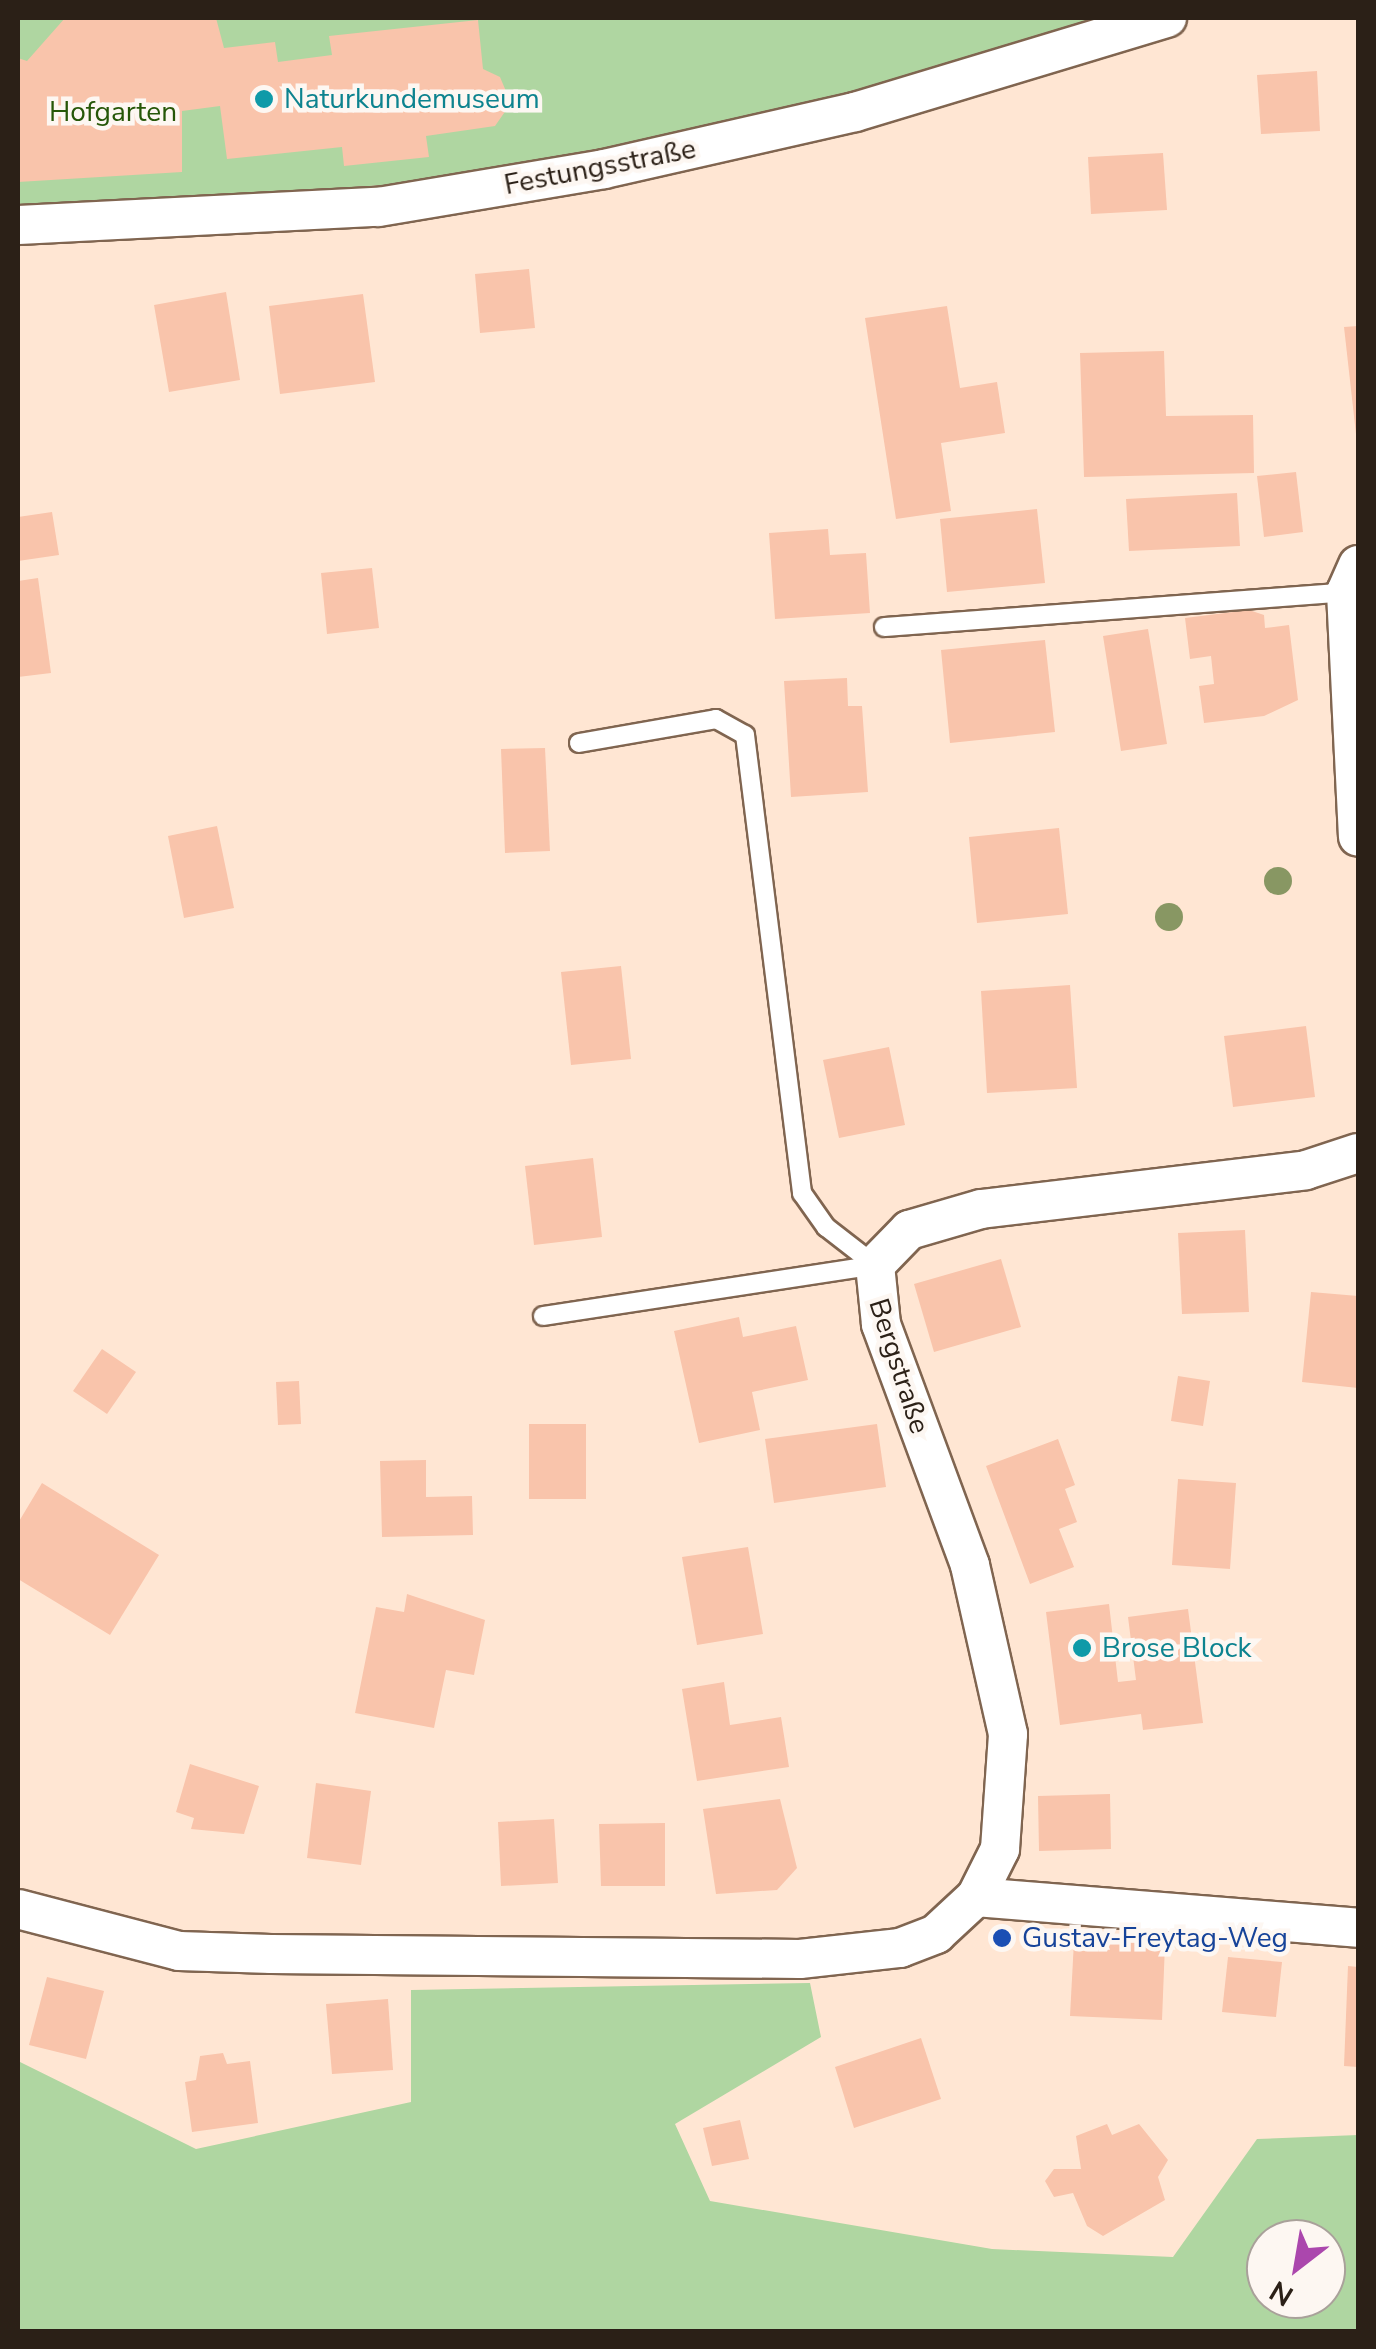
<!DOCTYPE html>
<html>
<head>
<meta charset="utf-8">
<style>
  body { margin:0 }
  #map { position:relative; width:1376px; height:2349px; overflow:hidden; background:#ffe6d3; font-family:"Nunito Sans",sans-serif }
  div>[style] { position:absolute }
  .green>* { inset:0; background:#afd6a1 }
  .building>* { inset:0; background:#f9c4ab }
  .roads { filter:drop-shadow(2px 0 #806550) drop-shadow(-2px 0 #806550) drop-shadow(0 2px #806550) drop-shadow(0 -2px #806550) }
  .service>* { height:18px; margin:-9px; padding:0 9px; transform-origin:9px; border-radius:9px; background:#fff }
  .minor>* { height:38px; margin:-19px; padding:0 19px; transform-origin:19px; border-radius:19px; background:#fff }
  .trees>* { width:28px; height:28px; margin:-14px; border-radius:50%; background:#889763 }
  .dots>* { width:28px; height:28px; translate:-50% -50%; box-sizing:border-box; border:5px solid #fdf7f2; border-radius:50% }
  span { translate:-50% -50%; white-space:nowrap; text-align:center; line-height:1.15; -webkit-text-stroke:9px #fdf7f2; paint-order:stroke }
  .culture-label { font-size:28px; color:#0d838f }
  .left { translate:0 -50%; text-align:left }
  .park-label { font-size:28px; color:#265708 }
  .street-label { font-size:28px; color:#2b2017 }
  .transit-label { font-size:28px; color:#164399 }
  .frame { position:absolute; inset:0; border:20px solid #2b2017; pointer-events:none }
  .north { position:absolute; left:1246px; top:2219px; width:100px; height:100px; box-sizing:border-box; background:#fdf7f2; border:2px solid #a9a19a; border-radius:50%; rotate:211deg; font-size:28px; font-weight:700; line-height:40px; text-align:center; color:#2b2017 }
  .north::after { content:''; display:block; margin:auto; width:35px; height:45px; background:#ab47ad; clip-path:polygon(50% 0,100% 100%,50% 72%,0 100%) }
</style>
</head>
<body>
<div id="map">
  <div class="green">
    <i style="clip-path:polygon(18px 18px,1115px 18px,762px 120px,461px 180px,18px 209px)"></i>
    <i style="clip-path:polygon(evenodd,810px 1983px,821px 2037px,675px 2124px,710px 2201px,992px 2249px,1173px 2257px,1257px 2139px,1358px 2135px,1358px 2331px,18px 2331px,18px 2061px,196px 2149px,411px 2102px,411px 1990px,810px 1983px,1266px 2239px,1326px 2239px,1326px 2299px,1266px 2299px,1266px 2239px)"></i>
  </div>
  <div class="building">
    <i style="clip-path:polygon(65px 18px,216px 18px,224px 48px,275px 42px,278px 62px,332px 55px,329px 36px,478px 20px,483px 69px,500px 77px,511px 103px,495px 126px,426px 136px,429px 157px,344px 166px,342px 147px,227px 159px,220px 106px,182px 111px,182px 172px,18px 182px,18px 58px,27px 61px)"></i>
    <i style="clip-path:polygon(1317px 71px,1320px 131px,1261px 134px,1257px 75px)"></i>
    <i style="clip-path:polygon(1163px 153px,1167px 210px,1091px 214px,1088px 157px)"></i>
    <i style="clip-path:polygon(529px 269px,535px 328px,480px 333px,475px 274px)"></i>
    <i style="clip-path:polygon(226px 292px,240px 380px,169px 392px,154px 305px)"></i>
    <i style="clip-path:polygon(363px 294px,375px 382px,280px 394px,269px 306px)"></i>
    <i style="clip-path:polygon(947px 306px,960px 388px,997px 382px,1005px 433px,941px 443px,951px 511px,896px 519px,865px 318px)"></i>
    <i style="clip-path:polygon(1358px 326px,1358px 434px,1356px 434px,1344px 327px)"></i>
    <i style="clip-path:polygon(1164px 351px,1166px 416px,1253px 415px,1254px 473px,1084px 477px,1080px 353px)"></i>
    <i style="clip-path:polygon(1296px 472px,1303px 532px,1264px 537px,1257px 476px)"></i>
    <i style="clip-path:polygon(1237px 493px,1240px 546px,1129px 551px,1126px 499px)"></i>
    <i style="clip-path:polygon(1037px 509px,1045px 583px,947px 592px,940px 519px)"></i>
    <i style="clip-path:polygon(52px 512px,59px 555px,18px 561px,18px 517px)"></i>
    <i style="clip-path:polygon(828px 529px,830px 555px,866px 553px,870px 613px,775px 619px,769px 533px)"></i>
    <i style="clip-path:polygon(372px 568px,379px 628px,327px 634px,321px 573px)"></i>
    <i style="clip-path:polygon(38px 578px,51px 673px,18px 677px,18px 581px)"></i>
    <i style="clip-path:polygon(1249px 610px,1264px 615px,1265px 628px,1289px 625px,1298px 700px,1264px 716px,1204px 723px,1199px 686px,1214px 684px,1211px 656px,1190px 659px,1185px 618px)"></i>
    <i style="clip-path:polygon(1148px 629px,1167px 744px,1121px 751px,1103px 636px)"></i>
    <i style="clip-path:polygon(1045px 640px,1055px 732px,950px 743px,941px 650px)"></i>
    <i style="clip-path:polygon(847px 678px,848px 706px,862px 706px,868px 792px,791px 797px,784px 681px)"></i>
    <i style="clip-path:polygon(545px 748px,550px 851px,505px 853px,501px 749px)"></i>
    <i style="clip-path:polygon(217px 826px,234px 908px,184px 918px,168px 836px)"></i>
    <i style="clip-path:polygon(1059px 828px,1068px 914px,977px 923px,969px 837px)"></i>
    <i style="clip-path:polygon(621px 966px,631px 1059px,571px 1065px,561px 972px)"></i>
    <i style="clip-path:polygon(1070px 985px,1077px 1088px,987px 1093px,981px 991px)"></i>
    <i style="clip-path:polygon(1306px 1026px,1315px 1097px,1233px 1107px,1224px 1036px)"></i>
    <i style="clip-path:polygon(889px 1047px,905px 1125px,839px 1138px,823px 1060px)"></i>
    <i style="clip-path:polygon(593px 1158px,602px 1237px,534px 1245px,525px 1166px)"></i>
    <i style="clip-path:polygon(1245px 1230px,1249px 1312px,1182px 1314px,1178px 1233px)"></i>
    <i style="clip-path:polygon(1001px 1259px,1021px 1327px,934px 1352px,914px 1284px)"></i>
    <i style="clip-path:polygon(1311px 1292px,1358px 1296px,1358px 1388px,1302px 1382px)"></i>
    <i style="clip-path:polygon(739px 1317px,743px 1337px,796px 1326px,808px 1380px,752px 1392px,760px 1430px,699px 1443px,674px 1331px)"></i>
    <i style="clip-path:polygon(102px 1349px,136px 1372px,107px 1414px,73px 1391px)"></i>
    <i style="clip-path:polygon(1178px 1376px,1210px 1381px,1203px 1426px,1171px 1421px)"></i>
    <i style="clip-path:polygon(299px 1381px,301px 1424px,278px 1425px,276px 1382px)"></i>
    <i style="clip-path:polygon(529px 1424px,586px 1424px,586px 1499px,529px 1499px)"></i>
    <i style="clip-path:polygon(877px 1424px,886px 1487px,774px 1503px,765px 1439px)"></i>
    <i style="clip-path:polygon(1058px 1439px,1075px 1485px,1065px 1489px,1077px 1522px,1059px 1529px,1074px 1567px,1030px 1584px,986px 1466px)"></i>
    <i style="clip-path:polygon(426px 1460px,426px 1497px,472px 1496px,473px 1535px,382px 1537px,380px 1461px)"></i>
    <i style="clip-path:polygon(1178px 1479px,1236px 1483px,1230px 1569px,1172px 1565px)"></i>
    <i style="clip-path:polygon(42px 1483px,159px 1555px,110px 1635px,18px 1579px,18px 1523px)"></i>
    <i style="clip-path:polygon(748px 1547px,763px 1634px,697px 1645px,682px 1557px)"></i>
    <i style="clip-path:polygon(407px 1594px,485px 1620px,474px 1675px,446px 1670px,434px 1728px,355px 1713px,376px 1607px,404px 1612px)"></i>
    <i style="clip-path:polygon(1109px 1604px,1118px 1682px,1136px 1680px,1128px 1617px,1188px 1609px,1203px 1723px,1143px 1730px,1141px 1714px,1060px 1725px,1046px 1612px)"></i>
    <i style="clip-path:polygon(724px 1682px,730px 1725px,781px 1717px,789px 1767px,697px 1781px,682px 1689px)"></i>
    <i style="clip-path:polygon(190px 1764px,259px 1786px,244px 1834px,191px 1829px,194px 1818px,176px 1812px)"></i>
    <i style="clip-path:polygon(316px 1783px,371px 1791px,361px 1865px,307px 1858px)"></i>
    <i style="clip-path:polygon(1110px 1794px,1111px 1849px,1039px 1851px,1038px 1796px)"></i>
    <i style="clip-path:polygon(780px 1799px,797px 1868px,777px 1890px,716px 1894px,703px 1809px)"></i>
    <i style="clip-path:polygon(554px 1819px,558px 1883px,501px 1886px,498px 1822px)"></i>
    <i style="clip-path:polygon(665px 1823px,665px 1886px,601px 1886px,599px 1824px)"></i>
    <i style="clip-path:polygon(1074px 1941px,1165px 1944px,1162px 2020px,1070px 2016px)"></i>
    <i style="clip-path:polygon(1228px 1957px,1282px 1962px,1276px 2017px,1222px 2012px)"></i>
    <i style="clip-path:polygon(1348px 1966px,1358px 1967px,1358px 2067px,1344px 2066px)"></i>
    <i style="clip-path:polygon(47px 1977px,104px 1991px,86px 2059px,29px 2045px)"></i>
    <i style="clip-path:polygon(388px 1999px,393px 2070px,332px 2074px,326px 2004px)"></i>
    <i style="clip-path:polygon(921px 2038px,941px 2099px,854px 2128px,835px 2067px)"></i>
    <i style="clip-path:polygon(223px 2053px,227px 2064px,250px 2061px,258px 2123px,192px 2132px,185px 2082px,196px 2080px,200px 2056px)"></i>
    <i style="clip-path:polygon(740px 2120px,749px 2159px,712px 2166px,703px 2128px)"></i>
    <i style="clip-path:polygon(1107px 2124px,1112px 2135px,1139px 2124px,1168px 2160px,1158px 2177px,1165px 2200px,1103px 2236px,1087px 2226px,1073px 2193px,1054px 2197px,1045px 2181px,1054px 2169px,1081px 2169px,1076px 2136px)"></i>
  </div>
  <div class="roads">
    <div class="service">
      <i style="left:884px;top:627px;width:463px;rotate:-4.3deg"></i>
      <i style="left:579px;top:743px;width:139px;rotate:-9.9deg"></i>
      <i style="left:716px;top:719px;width:33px;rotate:29deg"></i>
      <i style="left:745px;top:735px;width:462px;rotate:82.9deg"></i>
      <i style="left:802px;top:1193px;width:42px;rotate:54.8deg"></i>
      <i style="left:826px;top:1227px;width:62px;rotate:37.8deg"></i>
      <i style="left:543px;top:1316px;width:336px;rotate:-8.7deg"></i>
    </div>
    <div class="minor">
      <i style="left:18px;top:225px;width:360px;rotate:-2.9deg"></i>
      <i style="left:378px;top:207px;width:229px;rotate:-9.5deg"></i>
      <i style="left:604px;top:169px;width:257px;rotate:-12.8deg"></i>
      <i style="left:855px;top:112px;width:326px;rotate:-16.8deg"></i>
      <i style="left:1358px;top:565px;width:30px;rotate:114deg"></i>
      <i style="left:1346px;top:592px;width:245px;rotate:87.2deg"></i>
      <i style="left:976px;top:1897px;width:383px;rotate:4.6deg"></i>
      <i style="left:18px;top:1909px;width:166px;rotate:14.6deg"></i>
      <i style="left:179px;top:1951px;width:92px;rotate:1.9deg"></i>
      <i style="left:271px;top:1954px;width:529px;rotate:0.54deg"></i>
      <i style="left:800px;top:1959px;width:101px;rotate:-6.3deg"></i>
      <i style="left:900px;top:1948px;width:39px;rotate:-21deg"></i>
      <i style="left:936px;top:1934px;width:54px;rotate:-42.8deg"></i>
      <i style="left:976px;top:1897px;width:54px;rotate:-63.4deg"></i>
      <i style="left:1000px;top:1849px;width:115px;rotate:-86deg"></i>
      <i style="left:1008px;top:1734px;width:173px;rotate:-102.7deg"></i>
      <i style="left:970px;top:1565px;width:257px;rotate:-110.3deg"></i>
      <i style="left:881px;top:1324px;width:59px;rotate:-95.8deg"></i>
      <i style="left:875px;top:1265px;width:49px;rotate:-45.8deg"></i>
      <i style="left:909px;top:1230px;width:75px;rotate:-16.3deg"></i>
      <i style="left:981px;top:1209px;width:327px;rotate:-6.8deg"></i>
      <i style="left:1306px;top:1170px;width:55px;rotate:-18.1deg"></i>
    </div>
  </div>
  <div class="trees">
    <i style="left:1278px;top:881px"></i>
    <i style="left:1169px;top:917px"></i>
  </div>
  <div class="dots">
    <i style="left:264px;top:99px;background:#0f9aa8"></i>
    <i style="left:1082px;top:1648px;background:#0f9aa8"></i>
    <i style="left:1002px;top:1938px;background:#1a4fb4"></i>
  </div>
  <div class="culture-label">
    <span class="left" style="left:284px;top:99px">Naturkundemuseum</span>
    <span class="left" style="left:1102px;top:1648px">Brose Block</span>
  </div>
  <div class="park-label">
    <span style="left:113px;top:112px">Hofgarten</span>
  </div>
  <div class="street-label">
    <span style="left:600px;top:167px;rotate:-11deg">Festungsstraße</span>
    <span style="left:899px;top:1366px;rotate:72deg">Bergstraße</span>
  </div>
  <div class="transit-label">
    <span class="left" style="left:1022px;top:1938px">Gustav-Freytag-Weg</span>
  </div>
  <div class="frame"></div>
  <div class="north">N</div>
</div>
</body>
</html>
